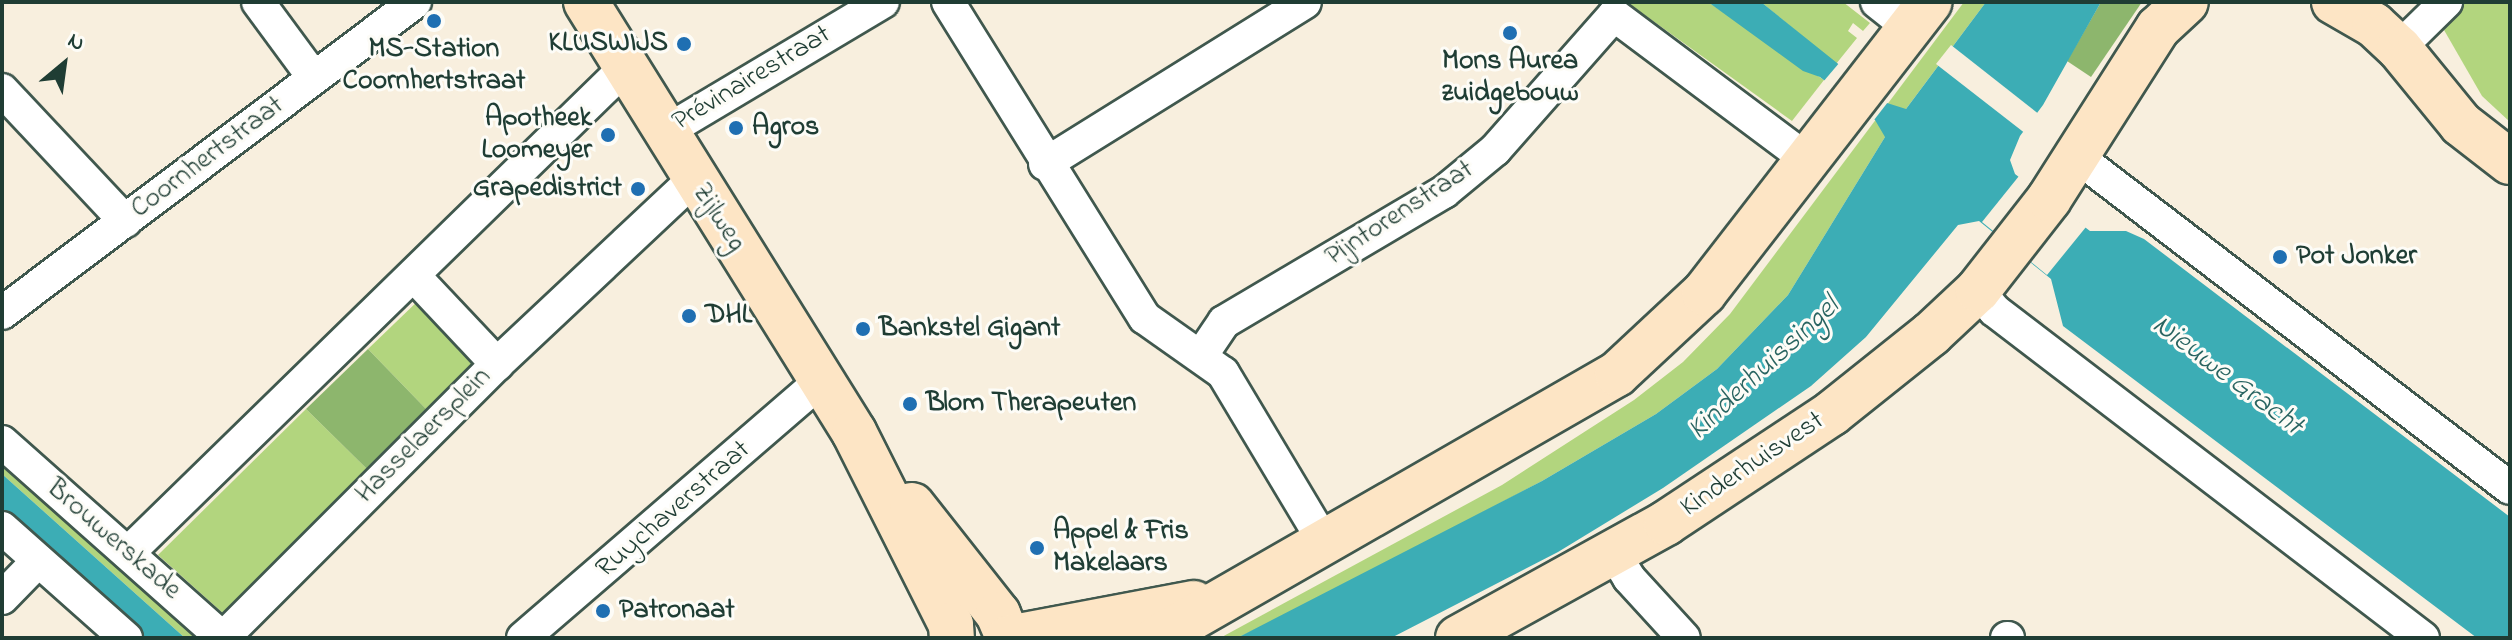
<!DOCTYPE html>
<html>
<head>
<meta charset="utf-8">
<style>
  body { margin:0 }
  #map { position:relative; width:2512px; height:640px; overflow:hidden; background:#f8efde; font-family:"Indie Flower",sans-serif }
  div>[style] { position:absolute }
  .green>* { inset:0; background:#b2d57e }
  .forest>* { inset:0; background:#8db66d }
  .water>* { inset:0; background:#3cadb5 }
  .pier>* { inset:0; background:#f8efde }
  .roads { filter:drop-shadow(2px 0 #40584e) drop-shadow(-2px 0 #40584e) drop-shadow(0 2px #40584e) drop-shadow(0 -2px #40584e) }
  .street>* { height:32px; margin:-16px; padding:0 16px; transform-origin:16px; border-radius:16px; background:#fff }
  .secondary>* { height:44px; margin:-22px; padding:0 22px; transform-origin:22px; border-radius:22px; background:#fde5c5 }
  .dots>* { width:22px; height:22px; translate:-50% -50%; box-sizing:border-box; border:4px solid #fdfcf7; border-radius:50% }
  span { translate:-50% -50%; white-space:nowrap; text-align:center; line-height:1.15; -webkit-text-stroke:6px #fdfcf7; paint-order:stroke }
  .poi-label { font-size:28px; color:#1f3d34; font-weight:700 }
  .right { translate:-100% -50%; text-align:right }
  .left { translate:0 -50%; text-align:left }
  .street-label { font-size:28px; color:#1f3d34 }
  .water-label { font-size:30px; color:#296461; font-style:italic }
  .frame { position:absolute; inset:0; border:4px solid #1f3d34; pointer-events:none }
  .north { position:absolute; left:24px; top:24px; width:80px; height:80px; -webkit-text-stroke:6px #fdfcf7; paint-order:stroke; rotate:29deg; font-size:22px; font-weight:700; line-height:32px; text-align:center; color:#1f3d34 }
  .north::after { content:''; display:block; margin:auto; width:28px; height:36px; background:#1f3d34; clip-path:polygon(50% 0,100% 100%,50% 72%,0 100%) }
</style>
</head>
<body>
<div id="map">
  <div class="green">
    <i style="clip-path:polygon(1708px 2px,1824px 80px,1792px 121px,1628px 3px)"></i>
    <i style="clip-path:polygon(1761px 2px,1843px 2px,1870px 23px,1863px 31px,1853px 23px,1848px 31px,1857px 38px,1836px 64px)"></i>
    <i style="clip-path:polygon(1964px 2px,1986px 2px,1885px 137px,1788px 295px,1717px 369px,1656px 414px,1542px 481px,1319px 599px,1237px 638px,1220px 638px,1502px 485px,1634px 400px,1683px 362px,1730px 314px)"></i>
    <i style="clip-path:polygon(2462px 2px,2510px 2px,2510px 122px,2482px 96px,2444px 30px)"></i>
    <i style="clip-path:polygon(422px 297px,482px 360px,428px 411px,368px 349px)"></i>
    <i style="clip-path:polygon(306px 409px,369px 471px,225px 615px,158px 555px)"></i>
    <i style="clip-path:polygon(2px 453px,210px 638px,185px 638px,2px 474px)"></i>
  </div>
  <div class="forest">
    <i style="clip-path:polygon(2101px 2px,2142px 2px,2091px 77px,2067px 61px)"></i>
    <i style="clip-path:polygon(368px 349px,428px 411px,369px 471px,306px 409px)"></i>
  </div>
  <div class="water">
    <i style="clip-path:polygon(1708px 2px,1761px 2px,1887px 103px,1906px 109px,1986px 2px,2101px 2px,2043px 105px,2020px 136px,2010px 160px,2015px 174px,2090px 231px,2126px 231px,2144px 239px,2510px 517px,2510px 638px,2477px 638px,2063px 326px,2051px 279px,1979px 221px,1958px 225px,1866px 337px,1811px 386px,1663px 488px,1558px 552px,1391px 638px,1237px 638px,1542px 481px,1656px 414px,1717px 369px,1788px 295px,1885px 137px,1875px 120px,1820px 77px,1803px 71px)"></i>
    <i style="clip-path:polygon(2px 474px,185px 638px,139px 638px,2px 516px)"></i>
  </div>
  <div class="pier">
    <i style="clip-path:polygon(1951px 45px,2040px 115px,2026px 134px,1936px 64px)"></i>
    <i style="clip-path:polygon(1840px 62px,1888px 102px,1874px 120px,1823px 82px)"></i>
    <i style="clip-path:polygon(2019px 176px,2086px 227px,2047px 275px,1982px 222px)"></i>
  </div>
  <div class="roads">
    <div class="street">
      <i style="left:258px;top:2px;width:94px;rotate:53.6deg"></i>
      <i style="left:948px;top:2px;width:372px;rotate:58.1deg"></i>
      <i style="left:1145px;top:318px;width:95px;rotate:35.2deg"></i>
      <i style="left:1223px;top:373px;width:200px;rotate:59.1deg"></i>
      <i style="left:1877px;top:2px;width:43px;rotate:38.5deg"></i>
      <i style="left:2399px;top:48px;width:66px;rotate:-44.4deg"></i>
      <i style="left:2px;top:90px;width:180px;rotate:46.8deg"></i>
      <i style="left:663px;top:133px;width:256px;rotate:-30.8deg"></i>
      <i style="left:2076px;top:156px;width:546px;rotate:37.42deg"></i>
      <i style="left:1045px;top:164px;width:306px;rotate:-31.9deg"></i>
      <i style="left:415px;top:277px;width:120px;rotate:46.7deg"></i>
      <i style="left:1978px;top:290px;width:26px;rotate:51deg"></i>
      <i style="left:1994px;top:310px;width:540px;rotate:37.4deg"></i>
      <i style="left:2px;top:313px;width:517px;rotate:-36.98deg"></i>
      <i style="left:1201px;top:356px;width:41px;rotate:-55.9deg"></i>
      <i style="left:1224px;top:322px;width:256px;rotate:-30.6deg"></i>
      <i style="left:1444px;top:192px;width:66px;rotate:-39.5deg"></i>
      <i style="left:1495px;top:150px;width:180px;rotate:-48.6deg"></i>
      <i style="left:1614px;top:15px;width:242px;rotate:36.8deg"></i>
      <i style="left:2px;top:442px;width:295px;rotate:41.6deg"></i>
      <i style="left:2px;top:528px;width:166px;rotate:41.6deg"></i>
      <i style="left:128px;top:553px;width:694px;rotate:-44.3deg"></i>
      <i style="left:1614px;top:553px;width:29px;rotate:59deg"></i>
      <i style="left:1629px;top:578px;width:81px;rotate:47.5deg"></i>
      <i style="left:2px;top:598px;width:52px;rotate:-45.8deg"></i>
      <i style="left:223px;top:638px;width:387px;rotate:-45deg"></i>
      <i style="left:497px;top:364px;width:269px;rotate:-43.2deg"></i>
      <i style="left:523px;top:638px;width:395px;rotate:-40.8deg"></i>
      <i style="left:2007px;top:638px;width:1px"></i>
    </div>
    <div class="secondary">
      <i style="left:586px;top:2px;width:507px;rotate:58.07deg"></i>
      <i style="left:854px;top:432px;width:216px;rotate:63.3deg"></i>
      <i style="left:951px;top:625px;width:13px;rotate:86deg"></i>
      <i style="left:2334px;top:2px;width:46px;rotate:29.9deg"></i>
      <i style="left:2374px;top:25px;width:34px;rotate:43deg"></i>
      <i style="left:2399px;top:48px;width:98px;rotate:50.8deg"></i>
      <i style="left:2461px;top:124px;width:62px;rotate:37.8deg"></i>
      <i style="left:912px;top:505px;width:139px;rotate:51.7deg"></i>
      <i style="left:998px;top:614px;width:26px;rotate:67deg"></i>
      <i style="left:1008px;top:638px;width:189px;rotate:-10.7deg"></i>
      <i style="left:1157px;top:638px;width:530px;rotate:-29.85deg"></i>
      <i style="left:1617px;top:374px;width:119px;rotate:-43deg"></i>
      <i style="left:1704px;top:293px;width:368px;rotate:-52.2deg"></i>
      <i style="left:1458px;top:638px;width:238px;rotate:-28.9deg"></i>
      <i style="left:1666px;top:523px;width:199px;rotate:-33.5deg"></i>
      <i style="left:1832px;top:413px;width:127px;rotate:-38.6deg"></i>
      <i style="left:1931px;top:334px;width:64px;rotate:-43.1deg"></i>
      <i style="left:1978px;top:290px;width:115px;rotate:-52deg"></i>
      <i style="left:2049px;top:199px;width:203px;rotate:-57.5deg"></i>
      <i style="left:2158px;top:28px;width:38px;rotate:-43deg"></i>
    </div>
  </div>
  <div class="dots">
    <i style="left:434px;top:21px;background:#1f6fb2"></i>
    <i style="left:1510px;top:33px;background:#1f6fb2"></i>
    <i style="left:684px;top:44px;background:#1f6fb2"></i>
    <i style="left:736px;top:128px;background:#1f6fb2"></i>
    <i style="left:608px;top:135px;background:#1f6fb2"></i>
    <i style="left:638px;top:189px;background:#1f6fb2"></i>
    <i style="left:2280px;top:257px;background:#1f6fb2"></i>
    <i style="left:689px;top:316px;background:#1f6fb2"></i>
    <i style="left:863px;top:329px;background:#1f6fb2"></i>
    <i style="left:910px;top:404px;background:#1f6fb2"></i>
    <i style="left:1037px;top:548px;background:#1f6fb2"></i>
    <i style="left:603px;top:611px;background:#1f6fb2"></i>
  </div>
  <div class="poi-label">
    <span class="right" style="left:668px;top:44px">KLUSWIJS</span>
    <span style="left:434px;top:66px">MS-Station<br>Coornhertstraat</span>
    <span style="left:1510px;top:78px">Mons Aurea<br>zuidgebouw</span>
    <span class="right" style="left:592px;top:135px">Apotheek<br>Loomeyer</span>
    <span class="left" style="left:752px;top:128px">Agros</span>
    <span class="right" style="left:622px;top:189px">Grapedistrict</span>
    <span class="left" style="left:2296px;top:257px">Pot Jonker</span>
    <span class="left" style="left:705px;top:316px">DHL</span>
    <span class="left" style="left:879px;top:329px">Bankstel Gigant</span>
    <span class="left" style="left:926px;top:404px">Blom Therapeuten</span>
    <span class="left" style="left:1053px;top:548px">Appel &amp; Fris<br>Makelaars</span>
    <span class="left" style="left:619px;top:611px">Patronaat</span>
  </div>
  <div class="street-label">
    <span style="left:752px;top:79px;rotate:-31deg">Prévinairestraat</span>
    <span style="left:208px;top:158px;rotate:-37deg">Coornhertstraat</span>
    <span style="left:1400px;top:214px;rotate:-33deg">Pijntorenstraat</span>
    <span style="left:718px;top:218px;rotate:57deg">Zijlweg</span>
    <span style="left:424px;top:436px;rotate:-45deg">Hasselaersplein</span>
    <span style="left:1753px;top:465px;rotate:-34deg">Kinderhuisvest</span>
    <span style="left:674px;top:510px;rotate:-41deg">Ruychaverstraat</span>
    <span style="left:113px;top:540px;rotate:41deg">Brouwerskade</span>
  </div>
  <div class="water-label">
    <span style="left:1764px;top:369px;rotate:-43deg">Kinderhuissingel</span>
    <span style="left:2227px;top:376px;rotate:37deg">Nieuwe Gracht</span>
  </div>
  <div class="frame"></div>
  <div class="north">N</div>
</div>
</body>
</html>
